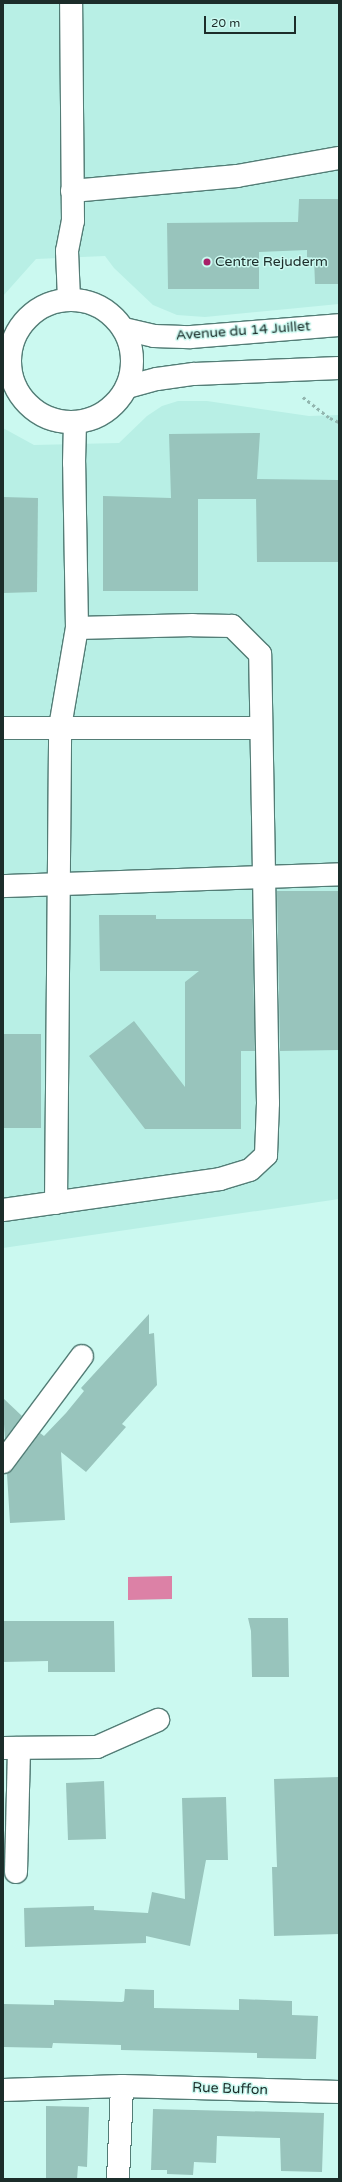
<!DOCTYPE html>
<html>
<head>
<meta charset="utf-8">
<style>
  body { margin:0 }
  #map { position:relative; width:342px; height:2182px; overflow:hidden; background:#cbf9f0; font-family:"Varela Round",sans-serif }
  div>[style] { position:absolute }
  .built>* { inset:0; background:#b8efe5 }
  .water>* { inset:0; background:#dc81a6 }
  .building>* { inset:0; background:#98c4bc }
  .path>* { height:2.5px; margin-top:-1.25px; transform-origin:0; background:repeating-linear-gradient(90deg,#92b6af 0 3px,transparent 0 6px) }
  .roads { filter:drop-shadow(1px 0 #537d76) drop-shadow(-1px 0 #537d76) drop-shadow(0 1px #537d76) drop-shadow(0 -1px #537d76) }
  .minor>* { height:22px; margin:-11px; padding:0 11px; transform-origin:11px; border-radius:11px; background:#fff }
  .minor>.ring { margin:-11px; padding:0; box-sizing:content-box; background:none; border:22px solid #fff; border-radius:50% }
  .dots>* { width:11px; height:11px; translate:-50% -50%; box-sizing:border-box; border:2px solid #cbf9f0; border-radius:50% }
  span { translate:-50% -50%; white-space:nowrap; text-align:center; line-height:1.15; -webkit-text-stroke:3px #cbf9f0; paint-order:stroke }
  .poi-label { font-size:14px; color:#1c2d2a }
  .left { translate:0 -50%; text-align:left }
  .street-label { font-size:14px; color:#1c2d2a }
  .frame { position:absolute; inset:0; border:4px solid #1c2d2a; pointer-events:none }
  .scale { position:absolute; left:204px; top:16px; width:92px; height:18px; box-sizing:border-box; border:2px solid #1c2d2a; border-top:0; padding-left:5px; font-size:12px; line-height:14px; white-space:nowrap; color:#1c2d2a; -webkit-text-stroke:3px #cbf9f0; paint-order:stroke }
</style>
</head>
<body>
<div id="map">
  <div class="built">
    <i style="clip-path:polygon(3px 3px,339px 3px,339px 304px,205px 317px,177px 315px,153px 305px,114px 268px,105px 256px,36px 259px,3px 296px)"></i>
    <i style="clip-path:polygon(178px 401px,207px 401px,309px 416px,339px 415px,339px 1199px,3px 1248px,3px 428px,34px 445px,119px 443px,147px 416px,162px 406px)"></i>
  </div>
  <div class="water">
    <i style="clip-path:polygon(172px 1576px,172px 1599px,128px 1600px,128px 1577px)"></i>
  </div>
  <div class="building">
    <i style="clip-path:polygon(299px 199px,339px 199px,339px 284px,315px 284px,314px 258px,307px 257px,307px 250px,259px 252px,259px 289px,168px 289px,167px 223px,298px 222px)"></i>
    <i style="clip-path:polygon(260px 433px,257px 479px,339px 480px,339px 562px,257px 562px,256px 496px,256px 499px,198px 499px,198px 591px,103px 591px,103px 496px,171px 498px,169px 434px)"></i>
    <i style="clip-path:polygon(3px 497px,38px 498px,37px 592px,3px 593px)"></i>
    <i style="clip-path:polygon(277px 891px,339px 891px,339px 1050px,280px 1051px)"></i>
    <i style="clip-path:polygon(99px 915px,156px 915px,156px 919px,252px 919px,255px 1051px,241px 1051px,241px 1129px,145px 1129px,89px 1056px,134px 1021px,185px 1087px,185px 982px,199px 971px,100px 971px)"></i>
    <i style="clip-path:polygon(3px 1034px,41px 1034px,41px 1128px,3px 1128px)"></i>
    <i style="clip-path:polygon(149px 1314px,149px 1334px,154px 1333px,157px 1385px,122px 1424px,126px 1427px,86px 1472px,61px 1452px,65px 1520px,10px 1523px,7px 1474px,13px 1469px,40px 1433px,44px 1436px,66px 1413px,84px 1391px,81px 1388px)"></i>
    <i style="clip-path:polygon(3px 1398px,22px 1416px,5px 1439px,3px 1409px)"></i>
    <i style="clip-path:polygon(248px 1618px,288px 1618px,289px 1677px,252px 1677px,251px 1631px)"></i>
    <i style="clip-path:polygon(3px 1621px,114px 1621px,115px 1672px,48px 1672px,48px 1661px,3px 1662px)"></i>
    <i style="clip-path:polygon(339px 1777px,339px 1934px,274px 1936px,272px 1867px,277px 1867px,274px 1779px)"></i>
    <i style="clip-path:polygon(104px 1781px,106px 1839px,68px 1840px,66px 1783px)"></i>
    <i style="clip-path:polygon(226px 1797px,228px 1860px,206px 1860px,190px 1946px,146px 1936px,146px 1943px,25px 1947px,24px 1908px,94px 1906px,94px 1910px,148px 1913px,152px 1892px,185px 1899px,182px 1798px)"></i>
    <i style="clip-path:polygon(125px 1989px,154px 1990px,154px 2008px,239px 2010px,239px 1999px,292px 2001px,292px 2015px,318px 2016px,316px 2059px,257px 2058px,257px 2053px,121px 2050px,121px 2045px,53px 2043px,52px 2048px,3px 2047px,3px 2004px,54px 2005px,54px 2000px,122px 2002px,124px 2001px)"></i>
    <i style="clip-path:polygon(46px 2106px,89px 2107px,87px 2167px,78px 2166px,77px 2179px,46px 2179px)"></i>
    <i style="clip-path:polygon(153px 2109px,324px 2113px,322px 2172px,281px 2171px,280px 2138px,217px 2136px,216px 2163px,194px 2162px,193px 2175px,167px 2174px,167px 2170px,151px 2170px)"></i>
  </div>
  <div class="path">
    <i style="left:303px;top:397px;width:34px;rotate:38deg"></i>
    <i style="left:330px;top:418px;width:10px;rotate:24deg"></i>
  </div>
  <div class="roads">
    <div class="minor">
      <i style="left:72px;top:191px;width:166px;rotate:-5.2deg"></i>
      <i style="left:237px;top:176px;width:104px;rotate:-10deg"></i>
      <i style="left:69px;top:299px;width:48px;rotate:-92.4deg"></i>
      <i style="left:67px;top:251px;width:31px;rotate:-79deg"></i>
      <i style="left:73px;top:221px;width:218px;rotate:-90.5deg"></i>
      <i class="ring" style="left:10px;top:300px;width:100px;height:100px"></i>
      <i style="left:124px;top:329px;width:31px;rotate:13deg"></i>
      <i style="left:154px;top:336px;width:37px;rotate:2deg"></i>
      <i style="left:191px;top:337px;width:148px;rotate:-4.6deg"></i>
      <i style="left:127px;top:387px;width:31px;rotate:-15deg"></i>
      <i style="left:157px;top:379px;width:37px;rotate:-8deg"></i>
      <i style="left:194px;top:374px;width:145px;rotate:-2.4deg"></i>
      <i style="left:3px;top:728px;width:257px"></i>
      <i style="left:3px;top:886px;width:336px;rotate:-2deg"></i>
      <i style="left:56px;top:1203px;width:476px;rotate:-89.5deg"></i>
      <i style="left:60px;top:727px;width:100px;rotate:-80.3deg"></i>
      <i style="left:77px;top:628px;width:165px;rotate:-91deg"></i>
      <i style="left:74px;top:463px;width:41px;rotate:-88.6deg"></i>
      <i style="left:3px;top:1210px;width:219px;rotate:-8.1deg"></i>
      <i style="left:220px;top:1179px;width:31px;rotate:-17deg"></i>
      <i style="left:250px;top:1170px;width:22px;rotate:-43deg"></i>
      <i style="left:266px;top:1155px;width:52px;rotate:-87.8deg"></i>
      <i style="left:268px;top:1103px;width:449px;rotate:-91deg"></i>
      <i style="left:260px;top:654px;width:40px;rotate:-135deg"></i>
      <i style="left:232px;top:626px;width:39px;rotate:-179deg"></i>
      <i style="left:193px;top:625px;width:116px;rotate:178.5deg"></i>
      <i style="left:3px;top:1462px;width:132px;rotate:-53.3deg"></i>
      <i style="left:3px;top:1748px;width:94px;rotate:-0.6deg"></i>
      <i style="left:97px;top:1747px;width:67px;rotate:-23.9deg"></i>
      <i style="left:16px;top:1872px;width:124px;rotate:-88.6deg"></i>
      <i style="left:3px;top:2090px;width:119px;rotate:-1.9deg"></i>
      <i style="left:122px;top:2086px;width:217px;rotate:1.6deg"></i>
      <i style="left:118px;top:2179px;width:93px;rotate:-87.5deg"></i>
    </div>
  </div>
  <div class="dots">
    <i style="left:207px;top:262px;background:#a82068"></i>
  </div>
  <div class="poi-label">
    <span class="left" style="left:215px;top:262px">Centre Rejuderm</span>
  </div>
  <div class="street-label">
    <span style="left:243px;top:331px;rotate:-4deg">Avenue du 14 Juillet</span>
    <span style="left:230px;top:2089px;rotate:2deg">Rue Buffon</span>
  </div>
  <div class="frame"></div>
  <div class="scale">20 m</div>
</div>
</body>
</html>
